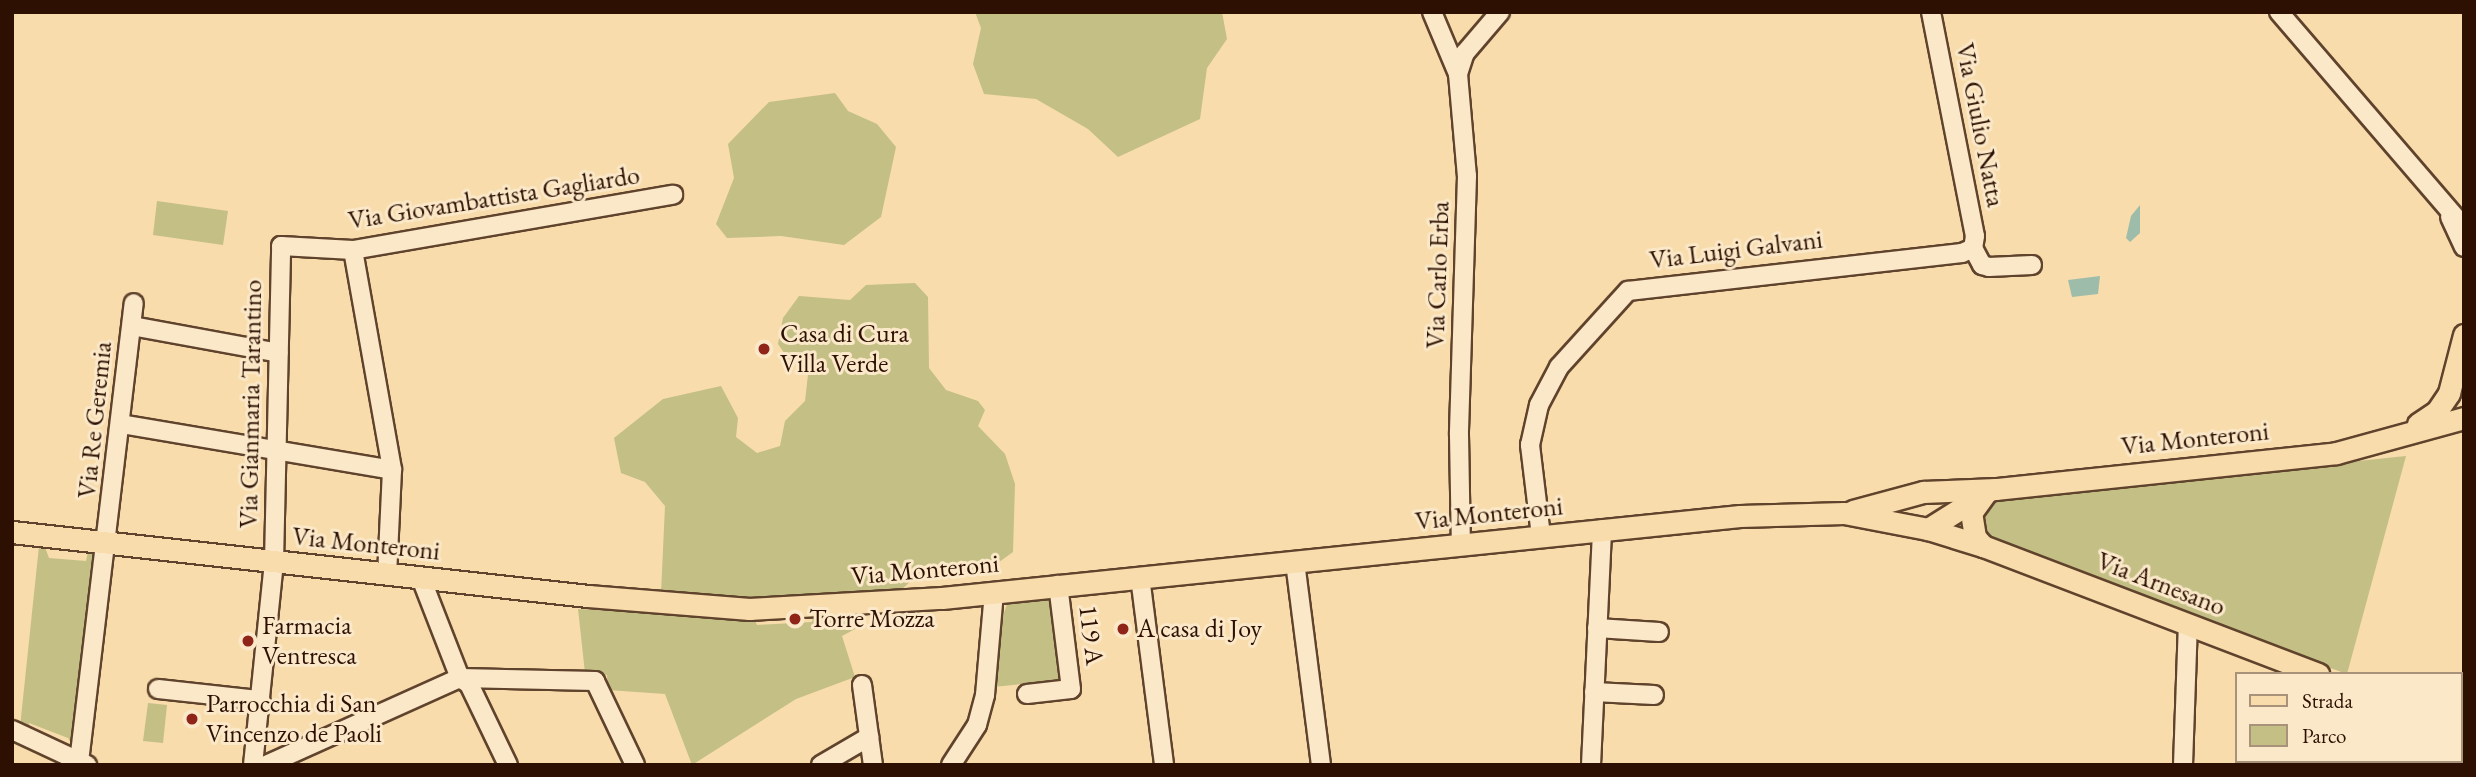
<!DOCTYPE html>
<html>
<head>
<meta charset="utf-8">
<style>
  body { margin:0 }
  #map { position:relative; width:2476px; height:777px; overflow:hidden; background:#f8dcac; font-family:"EB Garamond",serif }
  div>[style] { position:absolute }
  .green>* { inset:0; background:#c3bf85 }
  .water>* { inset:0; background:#9dbcaa }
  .roads { filter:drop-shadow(2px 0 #60432c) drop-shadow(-2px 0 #60432c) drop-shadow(0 2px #60432c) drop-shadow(0 -2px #60432c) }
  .minor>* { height:18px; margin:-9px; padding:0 9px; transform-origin:9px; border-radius:9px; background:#fae8c9 }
  .major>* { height:21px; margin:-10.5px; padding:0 10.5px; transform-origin:10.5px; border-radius:10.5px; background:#f8dcac }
  .dots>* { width:19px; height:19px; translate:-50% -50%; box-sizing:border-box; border:4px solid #fae8c9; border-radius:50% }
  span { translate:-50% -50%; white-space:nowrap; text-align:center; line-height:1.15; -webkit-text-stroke:6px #fae8c9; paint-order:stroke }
  .street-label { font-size:26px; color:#2d1001 }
  .poi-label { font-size:26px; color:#2d1001 }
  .left { translate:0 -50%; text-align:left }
  .frame { position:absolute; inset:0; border:14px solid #2d1001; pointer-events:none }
  .legend { position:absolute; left:2235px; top:672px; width:228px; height:91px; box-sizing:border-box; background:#fae8c9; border:2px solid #a89279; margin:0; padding:9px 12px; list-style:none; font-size:21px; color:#2d1001 }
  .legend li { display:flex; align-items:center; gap:14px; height:35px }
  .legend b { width:35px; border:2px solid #a89279 }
</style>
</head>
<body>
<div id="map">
  <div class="green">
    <i style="clip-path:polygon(975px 12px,1222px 12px,1227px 39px,1207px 68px,1200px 119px,1118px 157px,1088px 129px,1036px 99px,984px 94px,973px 64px,981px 28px)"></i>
    <i style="clip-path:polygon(835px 93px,848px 111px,877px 124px,896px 147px,881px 217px,844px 245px,781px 236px,727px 238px,716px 224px,734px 178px,728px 144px,769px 102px)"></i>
    <i style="clip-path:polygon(157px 201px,228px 211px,223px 245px,153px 235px)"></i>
    <i style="clip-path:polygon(915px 283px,928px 297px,929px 368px,946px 390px,978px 401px,985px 410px,978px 426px,1005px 454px,1015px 484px,1013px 552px,988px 570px,954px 574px,922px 571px,901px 590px,735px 600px,661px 593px,665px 506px,645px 482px,621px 473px,614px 438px,663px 399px,721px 386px,738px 418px,736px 437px,757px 453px,780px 446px,785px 421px,805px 401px,809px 366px,789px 360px,778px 344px,783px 318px,799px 296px,850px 300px,866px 285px)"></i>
    <i style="clip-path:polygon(2406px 456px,2347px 674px,2003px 548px,1986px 540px,1977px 513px,1999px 498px)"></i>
    <i style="clip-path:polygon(39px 546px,45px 547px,49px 558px,86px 561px,88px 552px,96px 553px,75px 750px,68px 738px,29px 723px,31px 731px,20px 727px)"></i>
    <i style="clip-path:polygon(1050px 599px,1060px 680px,993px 687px,1001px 622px,1008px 601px)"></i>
    <i style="clip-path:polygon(578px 609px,754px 618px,757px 625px,812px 622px,813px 617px,864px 617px,857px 628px,842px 636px,855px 677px,796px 699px,692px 765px,665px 694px,608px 690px,607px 675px,585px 673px)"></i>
    <i style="clip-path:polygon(148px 703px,167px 705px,163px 743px,143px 741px)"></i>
  </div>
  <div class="water">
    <i style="clip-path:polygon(2140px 205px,2140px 233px,2130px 242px,2126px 238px,2131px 216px)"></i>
    <i style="clip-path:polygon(2100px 276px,2098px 294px,2072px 297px,2068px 280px)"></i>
  </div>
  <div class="roads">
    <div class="minor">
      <i style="left:1432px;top:12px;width:67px;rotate:67.2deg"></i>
      <i style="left:1458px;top:74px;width:102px;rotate:85deg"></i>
      <i style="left:1467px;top:176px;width:259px;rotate:91.8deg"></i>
      <i style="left:1459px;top:435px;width:111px;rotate:89deg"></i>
      <i style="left:1931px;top:12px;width:228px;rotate:78.9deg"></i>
      <i style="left:1975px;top:236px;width:12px;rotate:99deg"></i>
      <i style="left:2279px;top:12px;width:284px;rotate:49.3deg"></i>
      <i style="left:1458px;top:74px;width:22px;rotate:-72deg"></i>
      <i style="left:1465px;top:53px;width:54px;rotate:-49.5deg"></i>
      <i style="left:2450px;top:217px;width:33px;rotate:65deg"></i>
      <i style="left:353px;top:250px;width:223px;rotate:79.9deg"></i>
      <i style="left:392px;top:470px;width:105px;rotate:92.7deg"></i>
      <i style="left:132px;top:326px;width:149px;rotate:10.4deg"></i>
      <i style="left:121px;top:424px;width:275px;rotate:9.6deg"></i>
      <i style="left:1541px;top:536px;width:92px;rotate:-96.9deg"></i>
      <i style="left:1530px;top:445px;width:41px;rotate:-77.3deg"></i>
      <i style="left:1539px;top:405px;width:43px;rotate:-62.2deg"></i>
      <i style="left:1559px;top:367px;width:103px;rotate:-47.8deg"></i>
      <i style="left:1628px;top:291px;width:336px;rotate:-6.5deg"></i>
      <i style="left:1962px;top:253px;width:12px;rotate:-24deg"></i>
      <i style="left:1973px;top:248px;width:19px;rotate:62deg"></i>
      <i style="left:1982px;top:265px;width:7px;rotate:16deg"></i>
      <i style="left:1989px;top:267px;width:43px;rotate:-2.7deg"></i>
      <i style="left:1295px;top:562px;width:205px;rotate:82.7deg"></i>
      <i style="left:1140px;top:577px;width:190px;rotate:82.7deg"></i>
      <i style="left:1597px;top:628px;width:62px;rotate:3.7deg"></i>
      <i style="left:460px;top:678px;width:135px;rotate:1.3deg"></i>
      <i style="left:595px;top:681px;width:93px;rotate:64.5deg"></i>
      <i style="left:460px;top:678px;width:11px;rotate:34deg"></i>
      <i style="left:469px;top:684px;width:90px;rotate:64.3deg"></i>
      <i style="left:862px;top:685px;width:81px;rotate:82.2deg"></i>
      <i style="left:158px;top:689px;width:103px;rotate:6.2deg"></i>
      <i style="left:1594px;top:692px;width:60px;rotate:2.9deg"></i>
      <i style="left:1027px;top:694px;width:44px;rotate:-6.5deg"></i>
      <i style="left:1071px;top:689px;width:105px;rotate:-97.1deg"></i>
      <i style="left:12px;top:730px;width:83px;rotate:25deg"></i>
      <i style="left:79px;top:762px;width:462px;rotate:-83.2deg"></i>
      <i style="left:253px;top:765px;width:204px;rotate:-84.1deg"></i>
      <i style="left:274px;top:562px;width:316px;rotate:-88.7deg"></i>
      <i style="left:281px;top:246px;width:72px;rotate:3.2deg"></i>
      <i style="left:353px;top:250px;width:325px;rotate:-9.8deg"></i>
      <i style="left:266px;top:765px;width:213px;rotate:-24.2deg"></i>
      <i style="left:460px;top:678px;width:107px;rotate:-111.3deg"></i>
      <i style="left:821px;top:765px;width:56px;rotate:-30.3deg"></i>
      <i style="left:951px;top:765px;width:48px;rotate:-57deg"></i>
      <i style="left:977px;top:725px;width:31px;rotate:-75deg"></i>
      <i style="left:985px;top:695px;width:103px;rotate:-85deg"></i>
      <i style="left:1591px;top:765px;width:236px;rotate:-87.3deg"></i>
      <i style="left:2183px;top:765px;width:140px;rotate:-88deg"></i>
    </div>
    <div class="major">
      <i style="left:2418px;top:424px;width:23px;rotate:-34deg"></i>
      <i style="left:2437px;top:411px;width:22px;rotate:-56deg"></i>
      <i style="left:2449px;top:393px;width:60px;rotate:-75.5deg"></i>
      <i style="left:1853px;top:511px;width:73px;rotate:-15.2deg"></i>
      <i style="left:1923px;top:492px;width:73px;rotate:-2.4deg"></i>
      <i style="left:1996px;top:489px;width:342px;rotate:-6deg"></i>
      <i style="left:2336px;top:453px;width:133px;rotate:-15.3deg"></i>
      <i style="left:1928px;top:529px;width:70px;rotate:-32.1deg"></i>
      <i style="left:12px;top:532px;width:580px;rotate:6.34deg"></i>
      <i style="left:588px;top:596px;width:162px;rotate:4.6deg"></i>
      <i style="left:749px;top:609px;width:193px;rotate:-3.3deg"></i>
      <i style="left:942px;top:598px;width:802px;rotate:-5.87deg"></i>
      <i style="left:1740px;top:516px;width:104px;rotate:-1.7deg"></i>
      <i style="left:1844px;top:513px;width:86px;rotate:10.8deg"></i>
      <i style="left:1928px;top:529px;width:58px;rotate:17.2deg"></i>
      <i style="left:1983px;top:546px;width:359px;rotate:20.9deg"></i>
      <i style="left:1983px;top:546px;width:12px;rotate:-132deg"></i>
      <i style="left:1975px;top:537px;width:24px;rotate:-99deg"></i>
      <i style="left:1971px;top:513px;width:24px;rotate:-54deg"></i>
      <i style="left:2460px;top:727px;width:4px;rotate:14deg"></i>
    </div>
  </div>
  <div class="dots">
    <i style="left:764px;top:349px;background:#8f2418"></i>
    <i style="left:795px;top:619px;background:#8f2418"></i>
    <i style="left:1123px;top:629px;background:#8f2418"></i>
    <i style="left:248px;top:641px;background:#8f2418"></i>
    <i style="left:192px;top:719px;background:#8f2418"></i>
  </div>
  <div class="street-label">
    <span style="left:1980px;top:125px;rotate:79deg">Via Giulio Natta</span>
    <span style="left:494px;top:198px;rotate:-9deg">Via Giovambattista Gagliardo</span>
    <span style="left:1736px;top:250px;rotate:-7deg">Via Luigi Galvani</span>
    <span style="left:1438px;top:275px;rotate:-88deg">Via Carlo Erba</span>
    <span style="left:251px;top:404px;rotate:-89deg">Via Gianmaria Tarantino</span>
    <span style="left:95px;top:420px;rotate:-84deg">Via Re Geremia</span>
    <span style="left:2195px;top:439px;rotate:-6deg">Via Monteroni</span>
    <span style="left:1489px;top:514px;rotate:-6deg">Via Monteroni</span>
    <span style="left:366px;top:544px;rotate:6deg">Via Monteroni</span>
    <span style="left:925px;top:570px;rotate:-5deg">Via Monteroni</span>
    <span style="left:2161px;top:584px;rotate:21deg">Via Arnesano</span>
    <span style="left:1091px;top:635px;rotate:83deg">119 A</span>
  </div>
  <div class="poi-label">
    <span class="left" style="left:780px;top:349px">Casa di Cura<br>Villa Verde</span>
    <span class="left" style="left:809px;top:619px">Torre Mozza</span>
    <span class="left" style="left:262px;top:641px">Farmacia<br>Ventresca</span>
    <span class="left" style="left:1137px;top:629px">A casa di Joy</span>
    <span class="left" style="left:206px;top:719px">Parrocchia di San<br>Vincenzo de Paoli</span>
  </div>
  <div class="frame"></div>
  <ul class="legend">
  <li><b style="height:9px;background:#f8dcac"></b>Strada</li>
  <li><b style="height:19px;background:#c3bf85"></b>Parco</li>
  </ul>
</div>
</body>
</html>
